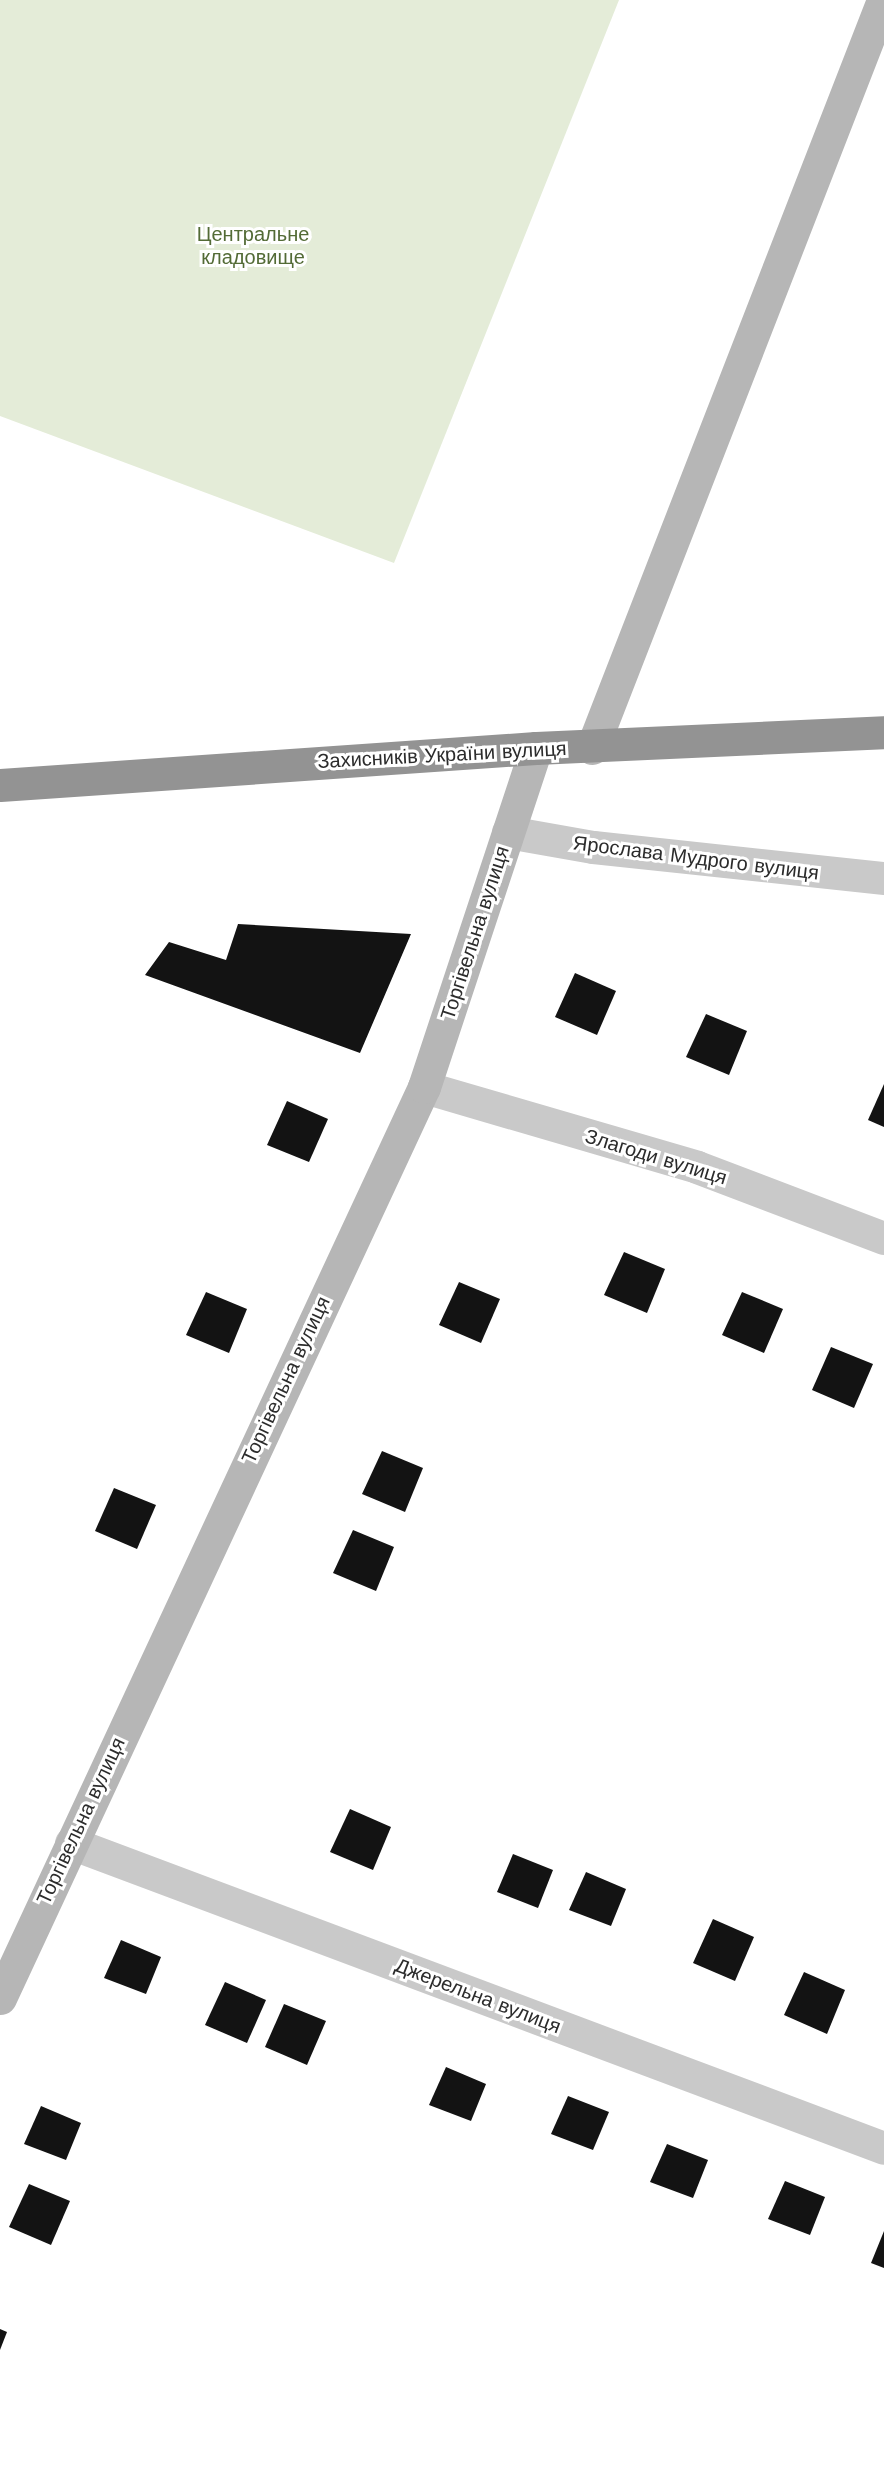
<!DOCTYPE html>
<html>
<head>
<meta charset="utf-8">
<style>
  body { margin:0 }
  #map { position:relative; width:884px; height:2478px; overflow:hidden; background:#fff; font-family:"Work Sans",sans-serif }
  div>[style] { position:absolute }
  .green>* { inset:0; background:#e4ecd8 }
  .building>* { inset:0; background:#131313 }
  .street>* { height:33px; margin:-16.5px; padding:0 16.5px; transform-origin:16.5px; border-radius:16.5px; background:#c9c9c9 }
  .secondary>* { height:33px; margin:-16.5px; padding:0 16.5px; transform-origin:16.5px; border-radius:16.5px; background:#b6b6b6 }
  .highway>* { height:33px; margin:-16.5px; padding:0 16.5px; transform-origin:16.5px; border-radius:16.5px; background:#939393 }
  span { translate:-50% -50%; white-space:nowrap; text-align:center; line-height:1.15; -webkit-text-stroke:6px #fff; paint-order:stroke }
  .park-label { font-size:20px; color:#536b36 }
  .street-label { font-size:20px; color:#2c2c2c }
</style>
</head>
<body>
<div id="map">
  <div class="green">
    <i style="clip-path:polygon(0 0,619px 0,394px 563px,0 416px)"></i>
  </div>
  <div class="building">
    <i style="clip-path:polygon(238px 924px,411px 934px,360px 1053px,145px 975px,169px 942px,226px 960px)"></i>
    <i style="clip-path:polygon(575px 973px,616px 991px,597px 1035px,555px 1017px)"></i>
    <i style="clip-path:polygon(706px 1014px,747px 1031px,729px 1075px,686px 1057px)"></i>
    <i style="clip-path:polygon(884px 1084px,884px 1127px,868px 1120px)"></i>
    <i style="clip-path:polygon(287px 1101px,328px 1119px,309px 1162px,267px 1145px)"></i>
    <i style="clip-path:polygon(624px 1252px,665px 1269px,647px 1313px,604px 1295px)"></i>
    <i style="clip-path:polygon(459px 1282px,500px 1299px,481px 1343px,439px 1325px)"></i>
    <i style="clip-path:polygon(206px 1292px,247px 1309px,229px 1353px,186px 1335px)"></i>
    <i style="clip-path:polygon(742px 1292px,783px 1309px,764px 1353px,722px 1335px)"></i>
    <i style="clip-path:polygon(831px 1347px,873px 1364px,854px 1408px,812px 1390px)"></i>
    <i style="clip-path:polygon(382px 1451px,423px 1468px,405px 1512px,362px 1494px)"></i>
    <i style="clip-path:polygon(114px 1488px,156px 1505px,137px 1549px,95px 1531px)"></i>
    <i style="clip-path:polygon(353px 1530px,394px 1547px,376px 1591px,333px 1573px)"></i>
    <i style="clip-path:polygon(350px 1809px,391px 1827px,373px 1870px,330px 1852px)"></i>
    <i style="clip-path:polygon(513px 1854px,553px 1870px,538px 1908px,497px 1892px)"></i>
    <i style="clip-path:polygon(586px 1872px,626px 1889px,611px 1926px,569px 1910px)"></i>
    <i style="clip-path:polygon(713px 1919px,754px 1937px,735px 1981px,693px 1963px)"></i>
    <i style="clip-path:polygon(121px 1940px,161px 1957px,146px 1994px,104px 1978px)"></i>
    <i style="clip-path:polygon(804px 1972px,845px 1990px,827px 2034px,784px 2015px)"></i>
    <i style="clip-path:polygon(225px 1982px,266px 2000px,247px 2043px,205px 2025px)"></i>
    <i style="clip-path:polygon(284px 2004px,326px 2021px,307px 2065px,265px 2047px)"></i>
    <i style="clip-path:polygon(446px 2067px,486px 2084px,471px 2121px,429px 2105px)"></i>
    <i style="clip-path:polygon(568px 2096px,609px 2112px,593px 2150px,551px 2134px)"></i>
    <i style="clip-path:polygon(41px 2106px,81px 2123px,66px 2160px,24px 2144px)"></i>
    <i style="clip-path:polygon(667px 2144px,708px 2160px,693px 2198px,650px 2182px)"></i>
    <i style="clip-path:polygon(785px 2181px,825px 2197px,810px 2235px,768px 2219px)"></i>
    <i style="clip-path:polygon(29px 2184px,70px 2201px,51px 2245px,9px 2227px)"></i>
    <i style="clip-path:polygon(884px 2231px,884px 2268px,871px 2263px)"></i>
    <i style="clip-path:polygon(0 2329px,7px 2332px,0 2350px)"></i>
  </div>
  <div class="street">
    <i style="left:508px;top:832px;width:86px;rotate:10deg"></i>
    <i style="left:593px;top:847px;width:293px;rotate:6.1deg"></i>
    <i style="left:424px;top:1087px;width:284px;rotate:16.3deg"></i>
    <i style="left:697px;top:1167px;width:200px;rotate:20.8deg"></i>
    <i style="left:71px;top:1843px;width:868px;rotate:20.56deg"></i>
  </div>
  <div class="secondary">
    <i style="left:592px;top:748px;width:803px;rotate:-68.74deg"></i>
    <i style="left:0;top:1998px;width:1005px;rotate:-65.04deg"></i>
    <i style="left:424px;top:1087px;width:357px;rotate:-71.7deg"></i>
  </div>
  <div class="highway">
    <i style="left:0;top:785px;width:537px;rotate:-3.95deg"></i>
    <i style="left:536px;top:748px;width:348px;rotate:-2.6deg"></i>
  </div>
  <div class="park-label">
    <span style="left:253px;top:246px">Центральне<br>кладовище</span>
  </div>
  <div class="street-label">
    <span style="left:442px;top:755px;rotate:-3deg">Захисників України вулиця</span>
    <span style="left:696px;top:858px;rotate:7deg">Ярослава Мудрого вулиця</span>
    <span style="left:475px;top:933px;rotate:-72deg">Торгівельна вулиця</span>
    <span style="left:656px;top:1157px;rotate:17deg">Злагоди вулиця</span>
    <span style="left:286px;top:1380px;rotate:-65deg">Торгівельна вулиця</span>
    <span style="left:81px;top:1821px;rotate:-65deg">Торгівельна вулиця</span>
    <span style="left:478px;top:1996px;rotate:21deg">Джерельна вулиця</span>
  </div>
</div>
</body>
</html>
